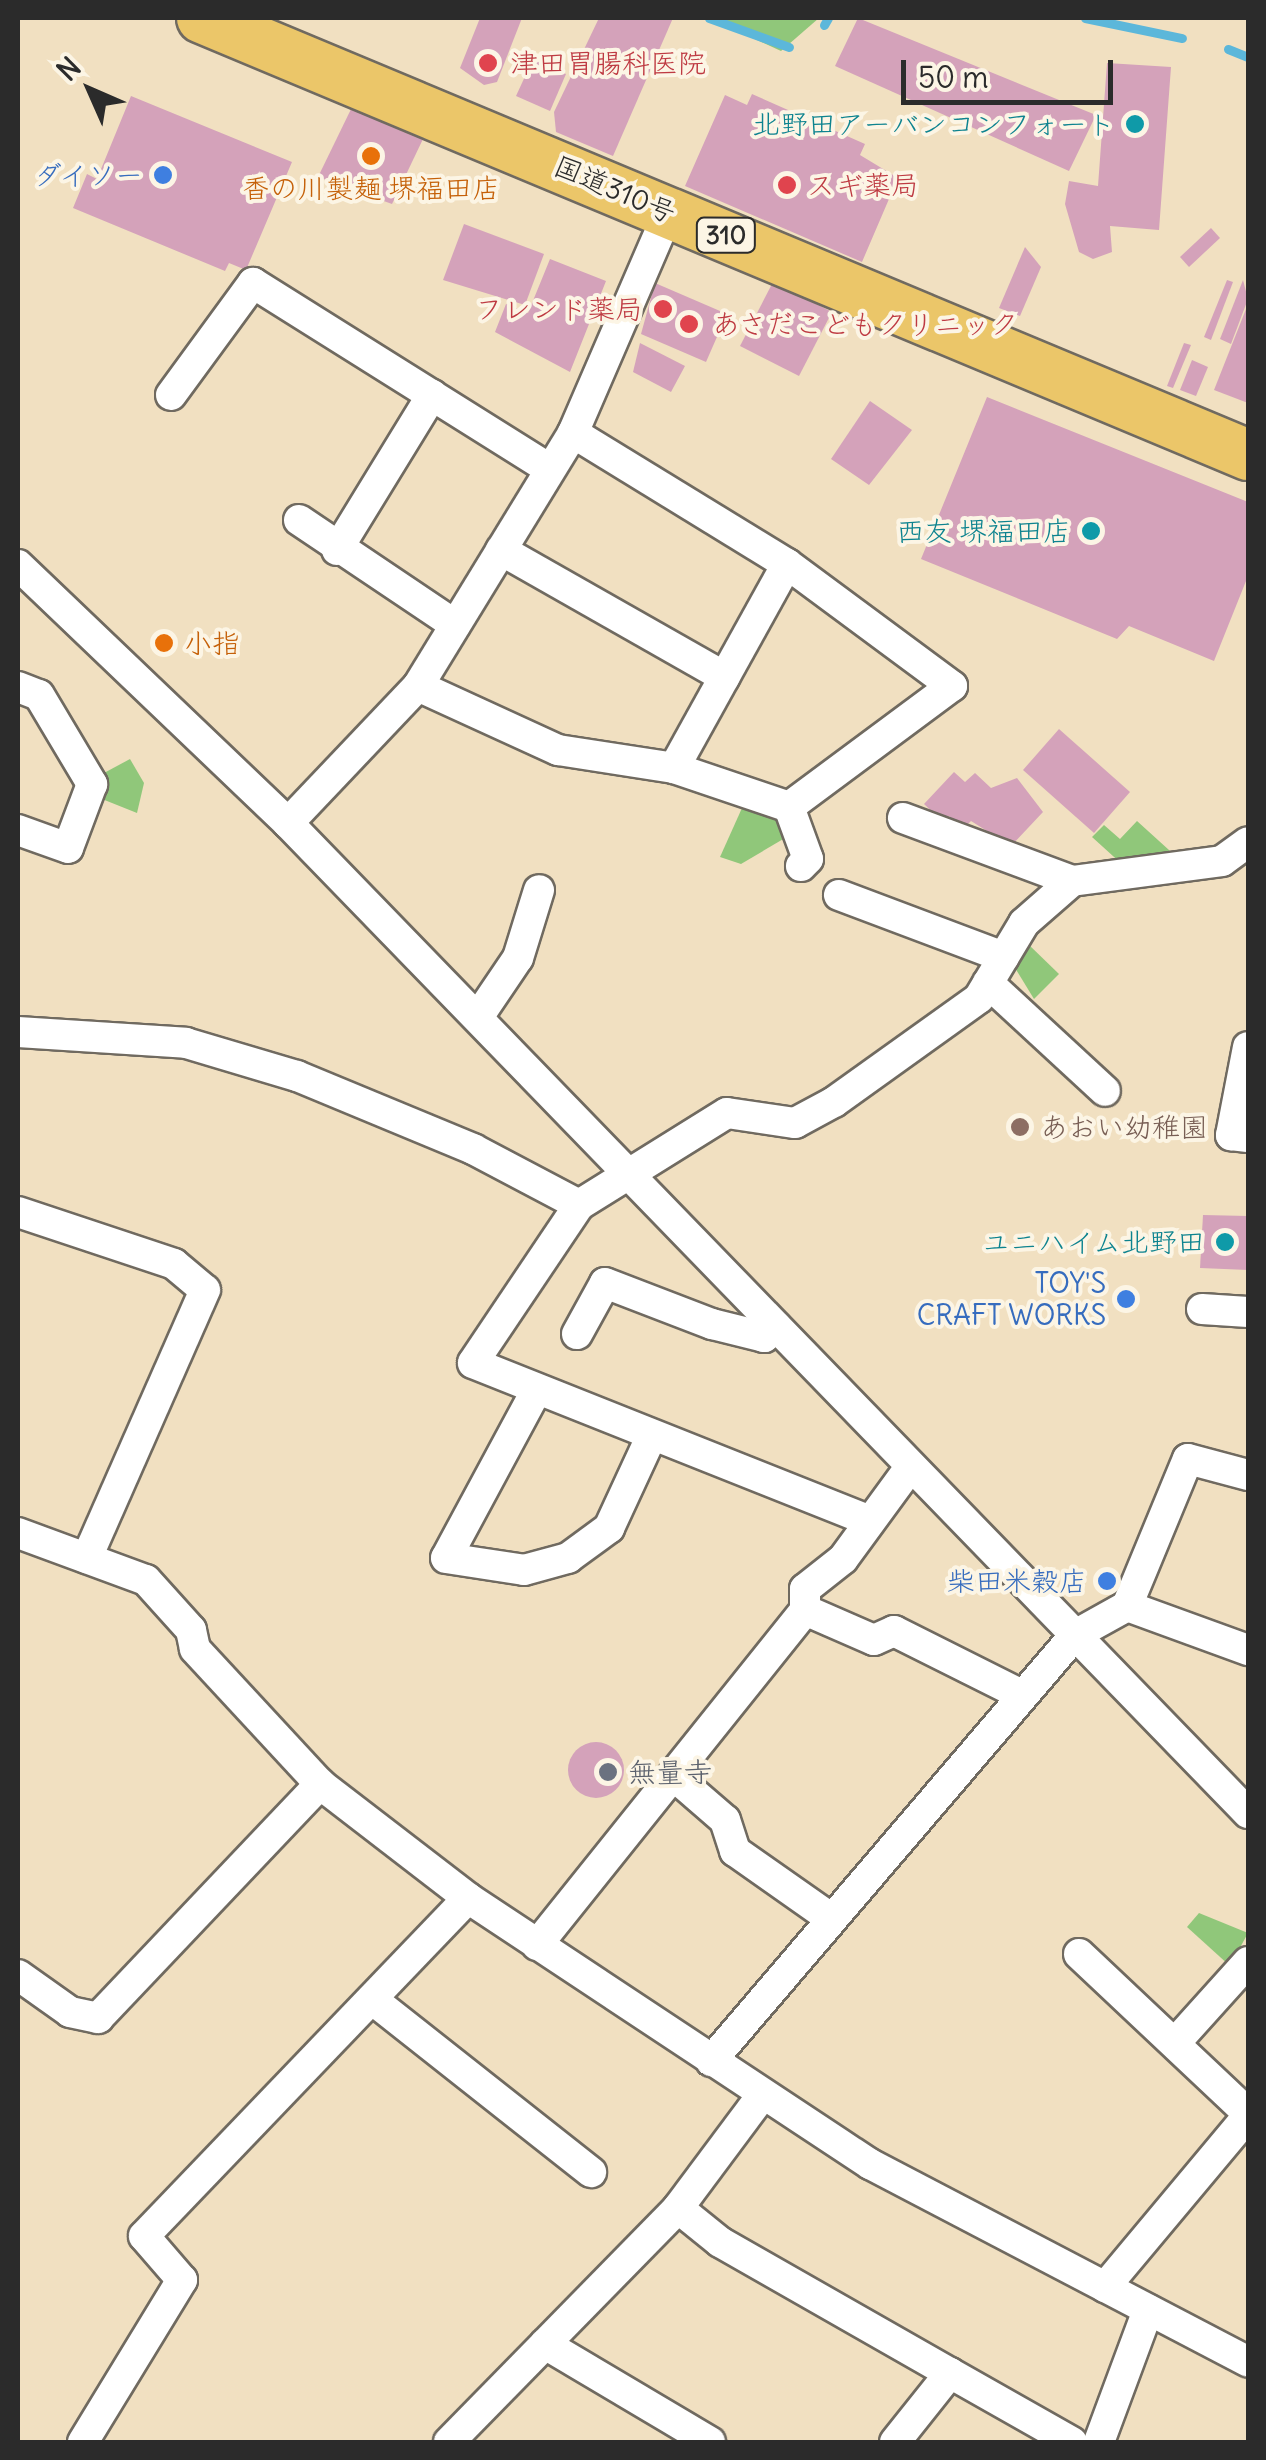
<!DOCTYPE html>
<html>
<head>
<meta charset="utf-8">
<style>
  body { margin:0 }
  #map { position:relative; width:1266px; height:2460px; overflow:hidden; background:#f1e0c1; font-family:Delius,"Klee One",sans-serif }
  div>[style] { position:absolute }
  .green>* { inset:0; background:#90c77a }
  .stream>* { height:9px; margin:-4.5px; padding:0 4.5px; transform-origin:4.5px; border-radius:4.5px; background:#5cb7da }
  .building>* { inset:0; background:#d4a2ba }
  .round { border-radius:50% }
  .roads { filter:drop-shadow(2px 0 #706a60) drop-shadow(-2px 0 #706a60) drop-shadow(0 2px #706a60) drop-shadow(0 -2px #706a60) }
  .minor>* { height:30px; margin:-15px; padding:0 15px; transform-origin:15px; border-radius:15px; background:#fff }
  .trunk>* { height:50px; margin:-25px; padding:0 25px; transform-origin:25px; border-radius:25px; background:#ebc669 }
  .dots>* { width:28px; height:28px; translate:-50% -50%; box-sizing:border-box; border:5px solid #fcf5e5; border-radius:50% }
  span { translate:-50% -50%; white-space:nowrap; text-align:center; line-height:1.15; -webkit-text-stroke:8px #fcf5e5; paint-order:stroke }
  .shield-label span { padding:2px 8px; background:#fcf5e5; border:2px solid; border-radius:8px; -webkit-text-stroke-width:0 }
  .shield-label { font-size:25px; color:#2b2b2b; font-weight:700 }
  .health-label { font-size:28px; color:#be3a42 }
  .left { translate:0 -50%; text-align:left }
  .right { translate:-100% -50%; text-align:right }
  .culture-label { font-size:28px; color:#0d838f }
  .shop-label { font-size:28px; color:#366cbe }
  .food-label { font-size:28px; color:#c56008 }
  .street-label { font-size:28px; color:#2b2b2b }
  .education-label { font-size:28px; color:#785e54 }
  .worship-label { font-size:28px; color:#5b616d }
  .frame { position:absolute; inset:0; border:20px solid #2b2b2b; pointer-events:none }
  .north { position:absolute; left:40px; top:40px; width:100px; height:100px; -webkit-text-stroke:8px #fcf5e5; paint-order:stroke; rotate:315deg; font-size:28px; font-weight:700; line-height:40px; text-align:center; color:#2b2b2b }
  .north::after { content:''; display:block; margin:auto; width:35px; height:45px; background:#2b2b2b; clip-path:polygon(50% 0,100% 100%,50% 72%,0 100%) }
  .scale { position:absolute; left:901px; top:60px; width:212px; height:45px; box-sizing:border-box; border:5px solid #2b2b2b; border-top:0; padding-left:12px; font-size:30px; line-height:35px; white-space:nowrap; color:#2b2b2b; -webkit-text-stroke:8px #fcf5e5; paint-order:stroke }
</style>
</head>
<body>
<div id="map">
  <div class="green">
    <i style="clip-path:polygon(709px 18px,819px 18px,781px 51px)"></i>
    <i style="clip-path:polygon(130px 759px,144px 783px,137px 813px,102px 799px,104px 773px)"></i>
    <i style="clip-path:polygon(742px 808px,777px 819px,785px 838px,741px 864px,720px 857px)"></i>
    <i style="clip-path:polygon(1137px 821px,1180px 860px,1124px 866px,1092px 837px,1104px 825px,1120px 839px)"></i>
    <i style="clip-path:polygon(1027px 943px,1059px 974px,1034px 999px,1012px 963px)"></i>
    <i style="clip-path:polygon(1199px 1913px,1248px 1933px,1230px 1966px,1187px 1927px)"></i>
  </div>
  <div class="stream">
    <i style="left:709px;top:18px;width:85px;rotate:19.9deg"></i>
    <i style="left:1085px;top:18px;width:99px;rotate:11.7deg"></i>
    <i style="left:824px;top:25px;width:8px;rotate:-60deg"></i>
    <i style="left:1228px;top:49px;width:22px;rotate:22deg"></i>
  </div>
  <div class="building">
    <i style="clip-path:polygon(480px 18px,522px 18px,497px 82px,484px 85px,460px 68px)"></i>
    <i style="clip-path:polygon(599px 18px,673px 18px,613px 156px,556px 132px,554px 112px)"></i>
    <i style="clip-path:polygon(858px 18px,1096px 115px,1069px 171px,835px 66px)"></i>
    <i style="clip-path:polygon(533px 59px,566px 74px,550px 111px,516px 96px)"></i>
    <i style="clip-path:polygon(1107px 63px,1171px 67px,1159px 230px,1110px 226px,1112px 252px,1093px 259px,1079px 252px,1065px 204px,1069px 181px,1098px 186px)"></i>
    <i style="clip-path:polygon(752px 94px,865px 144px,860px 155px,898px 178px,862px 262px,685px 186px,725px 95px,747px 105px)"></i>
    <i style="clip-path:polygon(131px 96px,292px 162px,246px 270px,229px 263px,225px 271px,73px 208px,87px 174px,97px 179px)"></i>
    <i style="clip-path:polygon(353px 105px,423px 139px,392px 204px,318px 177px)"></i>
    <i style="clip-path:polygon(464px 224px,544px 254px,525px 305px,443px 280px)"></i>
    <i style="clip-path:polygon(1211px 228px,1220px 238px,1189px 267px,1180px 257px)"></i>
    <i style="clip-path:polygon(1025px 247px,1041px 267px,1020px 316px,999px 308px)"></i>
    <i style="clip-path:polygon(550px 259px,606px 281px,570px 372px,495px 332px,506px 304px,528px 313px)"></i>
    <i style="clip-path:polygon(1227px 280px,1233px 282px,1211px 340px,1204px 337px)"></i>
    <i style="clip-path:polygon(1243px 280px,1248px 299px,1231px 344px,1220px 339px)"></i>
    <i style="clip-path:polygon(773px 282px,832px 312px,799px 376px,740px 346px)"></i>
    <i style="clip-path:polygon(655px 283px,727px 314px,706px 362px,641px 334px)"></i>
    <i style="clip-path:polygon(1248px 304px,1248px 403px,1214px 390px)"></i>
    <i style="clip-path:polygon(640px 343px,685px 366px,671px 392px,633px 372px)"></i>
    <i style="clip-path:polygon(1184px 343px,1191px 345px,1173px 388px,1167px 386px)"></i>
    <i style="clip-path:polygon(1192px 360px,1208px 367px,1196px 396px,1180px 390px)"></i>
    <i style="clip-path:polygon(987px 397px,1248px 502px,1248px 576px,1214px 661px,1129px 626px,1117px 639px,921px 559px)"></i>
    <i style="clip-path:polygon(870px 401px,912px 430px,869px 485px,831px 459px)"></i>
    <i style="clip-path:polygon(1059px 729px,1130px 792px,1094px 833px,1023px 770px)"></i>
    <i style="clip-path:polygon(954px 772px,965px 782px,975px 773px,991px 788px,1017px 778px,1043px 812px,1011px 846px,971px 821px,963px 829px,949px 816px,943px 822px,924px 804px)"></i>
    <i style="clip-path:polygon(1203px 1215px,1248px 1216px,1248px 1270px,1200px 1268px)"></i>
    <i class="round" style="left:568px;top:1742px;width:56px;height:56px"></i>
  </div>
  <div class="roads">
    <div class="minor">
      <i style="left:171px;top:395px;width:139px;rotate:-53.8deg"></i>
      <i style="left:253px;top:283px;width:350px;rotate:32.1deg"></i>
      <i style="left:299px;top:520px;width:188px;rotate:33.9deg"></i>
      <i style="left:337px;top:550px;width:182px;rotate:-58.5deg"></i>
      <i style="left:501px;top:550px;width:257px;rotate:29.6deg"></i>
      <i style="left:18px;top:565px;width:373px;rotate:43.7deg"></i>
      <i style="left:288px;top:823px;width:1379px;rotate:45.88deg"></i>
      <i style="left:418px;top:686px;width:154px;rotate:24.6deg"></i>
      <i style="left:558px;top:750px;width:117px;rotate:8.8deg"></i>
      <i style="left:674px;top:768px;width:121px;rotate:18.7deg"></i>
      <i style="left:789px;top:807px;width:203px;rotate:-36.6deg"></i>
      <i style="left:952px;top:686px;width:205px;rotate:-143.5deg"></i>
      <i style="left:787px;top:564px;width:251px;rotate:-148.5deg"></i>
      <i style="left:18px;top:687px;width:22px;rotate:21deg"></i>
      <i style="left:39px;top:695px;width:104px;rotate:59.2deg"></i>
      <i style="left:92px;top:784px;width:68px;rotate:110.6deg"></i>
      <i style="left:68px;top:848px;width:53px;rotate:-160.2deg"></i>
      <i style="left:674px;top:768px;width:233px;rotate:-61deg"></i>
      <i style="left:789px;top:807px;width:55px;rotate:69.9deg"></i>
      <i style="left:808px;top:859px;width:10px;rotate:135deg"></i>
      <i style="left:903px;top:818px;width:180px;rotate:20.4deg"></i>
      <i style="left:288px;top:823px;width:189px;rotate:-46.5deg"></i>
      <i style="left:418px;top:686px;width:297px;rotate:-58.5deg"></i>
      <i style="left:573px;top:433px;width:242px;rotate:-66.6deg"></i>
      <i style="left:839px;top:895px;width:176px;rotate:20.6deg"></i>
      <i style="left:988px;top:983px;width:159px;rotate:42.7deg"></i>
      <i style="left:478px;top:1017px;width:71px;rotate:-55.9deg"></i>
      <i style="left:518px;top:958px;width:71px;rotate:-72.8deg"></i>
      <i style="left:18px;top:1032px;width:168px;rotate:3.7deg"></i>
      <i style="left:186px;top:1043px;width:116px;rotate:16.6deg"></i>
      <i style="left:297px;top:1076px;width:191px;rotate:22.5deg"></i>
      <i style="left:473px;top:1149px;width:120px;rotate:27.8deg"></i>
      <i style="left:579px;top:1205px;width:174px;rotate:-31.9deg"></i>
      <i style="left:727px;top:1113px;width:69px;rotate:8.4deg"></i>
      <i style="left:795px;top:1123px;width:44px;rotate:-28.3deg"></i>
      <i style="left:834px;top:1102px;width:178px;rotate:-35.6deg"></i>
      <i style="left:979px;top:998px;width:87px;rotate:-59deg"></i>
      <i style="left:1024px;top:923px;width:64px;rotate:-41.2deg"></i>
      <i style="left:1072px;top:881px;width:151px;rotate:-7.6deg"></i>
      <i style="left:1222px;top:861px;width:32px;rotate:-36deg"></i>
      <i style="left:1248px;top:1047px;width:90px;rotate:100.9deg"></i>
      <i style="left:1231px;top:1135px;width:17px;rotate:7deg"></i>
      <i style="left:579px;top:1205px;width:190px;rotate:123.9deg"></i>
      <i style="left:473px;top:1363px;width:422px;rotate:21.7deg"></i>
      <i style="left:18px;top:1212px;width:164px;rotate:18.4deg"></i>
      <i style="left:174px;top:1264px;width:40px;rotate:40deg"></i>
      <i style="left:205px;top:1290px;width:293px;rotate:113.8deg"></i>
      <i style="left:1202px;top:1309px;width:46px;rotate:3.7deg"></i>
      <i style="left:577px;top:1334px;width:58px;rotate:-61.2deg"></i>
      <i style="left:605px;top:1283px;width:115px;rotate:21deg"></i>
      <i style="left:712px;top:1324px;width:54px;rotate:14deg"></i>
      <i style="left:764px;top:1337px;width:16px;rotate:-40deg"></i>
      <i style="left:535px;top:1393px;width:187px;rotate:118.3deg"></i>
      <i style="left:446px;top:1558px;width:79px;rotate:8.7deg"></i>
      <i style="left:524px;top:1570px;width:46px;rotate:-15.3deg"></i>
      <i style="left:568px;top:1558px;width:51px;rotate:-36.2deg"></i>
      <i style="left:609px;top:1528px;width:100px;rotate:-65.2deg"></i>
      <i style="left:18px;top:1533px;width:136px;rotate:20.2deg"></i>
      <i style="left:146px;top:1580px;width:67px;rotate:48deg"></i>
      <i style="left:191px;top:1630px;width:19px;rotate:78deg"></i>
      <i style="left:195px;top:1649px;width:184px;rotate:47.2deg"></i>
      <i style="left:320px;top:1784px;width:187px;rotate:37.6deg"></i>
      <i style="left:468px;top:1898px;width:482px;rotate:33.5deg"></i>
      <i style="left:870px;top:2164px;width:427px;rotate:27.6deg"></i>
      <i style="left:1127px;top:1606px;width:159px;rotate:-67.5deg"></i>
      <i style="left:1188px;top:1459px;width:62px;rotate:14.9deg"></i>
      <i style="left:805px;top:1610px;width:75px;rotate:23.5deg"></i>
      <i style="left:874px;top:1640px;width:22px;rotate:-24deg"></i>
      <i style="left:894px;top:1631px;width:141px;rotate:26.6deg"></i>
      <i style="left:674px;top:1776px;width:67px;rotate:40.8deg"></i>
      <i style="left:725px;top:1820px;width:33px;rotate:72deg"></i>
      <i style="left:735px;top:1851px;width:115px;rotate:35.1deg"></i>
      <i style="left:537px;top:1945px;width:429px;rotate:-51.3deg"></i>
      <i style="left:805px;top:1610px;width:21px;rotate:-90deg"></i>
      <i style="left:805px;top:1589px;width:48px;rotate:-38.3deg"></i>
      <i style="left:843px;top:1559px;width:115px;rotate:-53.8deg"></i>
      <i style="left:1079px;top:1954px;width:232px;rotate:43.3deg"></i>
      <i style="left:18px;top:1975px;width:64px;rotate:35.4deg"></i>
      <i style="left:70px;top:2012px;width:29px;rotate:12deg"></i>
      <i style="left:98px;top:2018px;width:323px;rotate:-46.5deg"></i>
      <i style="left:373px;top:2000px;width:278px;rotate:38.3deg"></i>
      <i style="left:1175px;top:2043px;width:109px;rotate:-48deg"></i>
      <i style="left:711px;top:2061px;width:560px;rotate:-49.49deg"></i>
      <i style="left:1075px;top:1635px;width:60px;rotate:-29.1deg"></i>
      <i style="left:1127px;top:1606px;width:129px;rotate:20deg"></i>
      <i style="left:678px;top:2208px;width:54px;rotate:39deg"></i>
      <i style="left:720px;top:2242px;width:265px;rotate:29.7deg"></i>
      <i style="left:950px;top:2373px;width:88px;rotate:128.6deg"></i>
      <i style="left:1105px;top:2287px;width:223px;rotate:-50.1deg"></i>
      <i style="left:545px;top:2344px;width:192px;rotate:30.7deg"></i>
      <i style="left:950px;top:2373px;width:140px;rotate:29.5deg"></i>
      <i style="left:83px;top:2442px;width:190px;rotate:-58.6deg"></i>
      <i style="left:182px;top:2280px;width:58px;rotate:-130.8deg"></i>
      <i style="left:144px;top:2236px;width:468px;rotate:-46.2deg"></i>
      <i style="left:449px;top:2442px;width:327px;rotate:-45.6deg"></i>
      <i style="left:678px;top:2208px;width:142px;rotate:-53.3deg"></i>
      <i style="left:1099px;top:2442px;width:141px;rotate:-69.6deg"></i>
    </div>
    <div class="trunk">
      <i style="left:202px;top:18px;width:1134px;rotate:22.67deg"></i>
    </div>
  </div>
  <div class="dots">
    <i style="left:488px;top:63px;background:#e0444e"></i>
    <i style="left:1135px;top:124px;background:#0f9aa8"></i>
    <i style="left:371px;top:156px;background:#e8710a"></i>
    <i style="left:163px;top:175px;background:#3f7fe0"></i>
    <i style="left:787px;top:185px;background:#e0444e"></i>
    <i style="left:663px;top:309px;background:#e0444e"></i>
    <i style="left:689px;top:324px;background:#e0444e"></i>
    <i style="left:1091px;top:531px;background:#0f9aa8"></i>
    <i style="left:164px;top:643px;background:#e8710a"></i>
    <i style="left:1020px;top:1127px;background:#8d6e63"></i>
    <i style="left:1225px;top:1242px;background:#0f9aa8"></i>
    <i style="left:1126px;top:1299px;background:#3f7fe0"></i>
    <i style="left:1107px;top:1581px;background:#3f7fe0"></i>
    <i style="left:608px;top:1772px;background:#6b7280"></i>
  </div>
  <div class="shield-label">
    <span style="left:726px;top:235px">310</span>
  </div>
  <div class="health-label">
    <span class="left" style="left:510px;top:63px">津田胃腸科医院</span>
    <span class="left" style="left:807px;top:185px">スギ薬局</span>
    <span class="right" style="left:643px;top:309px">フレンド薬局</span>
    <span class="left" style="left:712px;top:324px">あさだこどもクリニック</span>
  </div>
  <div class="culture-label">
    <span class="right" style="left:1115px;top:124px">北野田アーバンコンフォート</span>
    <span class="right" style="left:1071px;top:531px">西友 堺福田店</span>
    <span class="right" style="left:1205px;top:1242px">ユニハイム北野田</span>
  </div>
  <div class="shop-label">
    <span class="right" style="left:143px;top:175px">ダイソー</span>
    <span class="right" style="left:1106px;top:1299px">TOY'S<br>CRAFT WORKS</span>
    <span class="right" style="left:1087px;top:1581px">柴田米穀店</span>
  </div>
  <div class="food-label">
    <span style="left:371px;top:188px">香の川製麺 堺福田店</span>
    <span class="left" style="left:184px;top:643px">小指</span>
  </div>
  <div class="street-label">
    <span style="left:615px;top:189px;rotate:23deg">国道310号</span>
  </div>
  <div class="education-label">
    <span class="left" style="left:1040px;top:1127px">あおい幼稚園</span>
  </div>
  <div class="worship-label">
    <span class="left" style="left:628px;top:1772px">無量寺</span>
  </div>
  <div class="frame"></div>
  <div class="north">N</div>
  <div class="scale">50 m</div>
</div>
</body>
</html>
